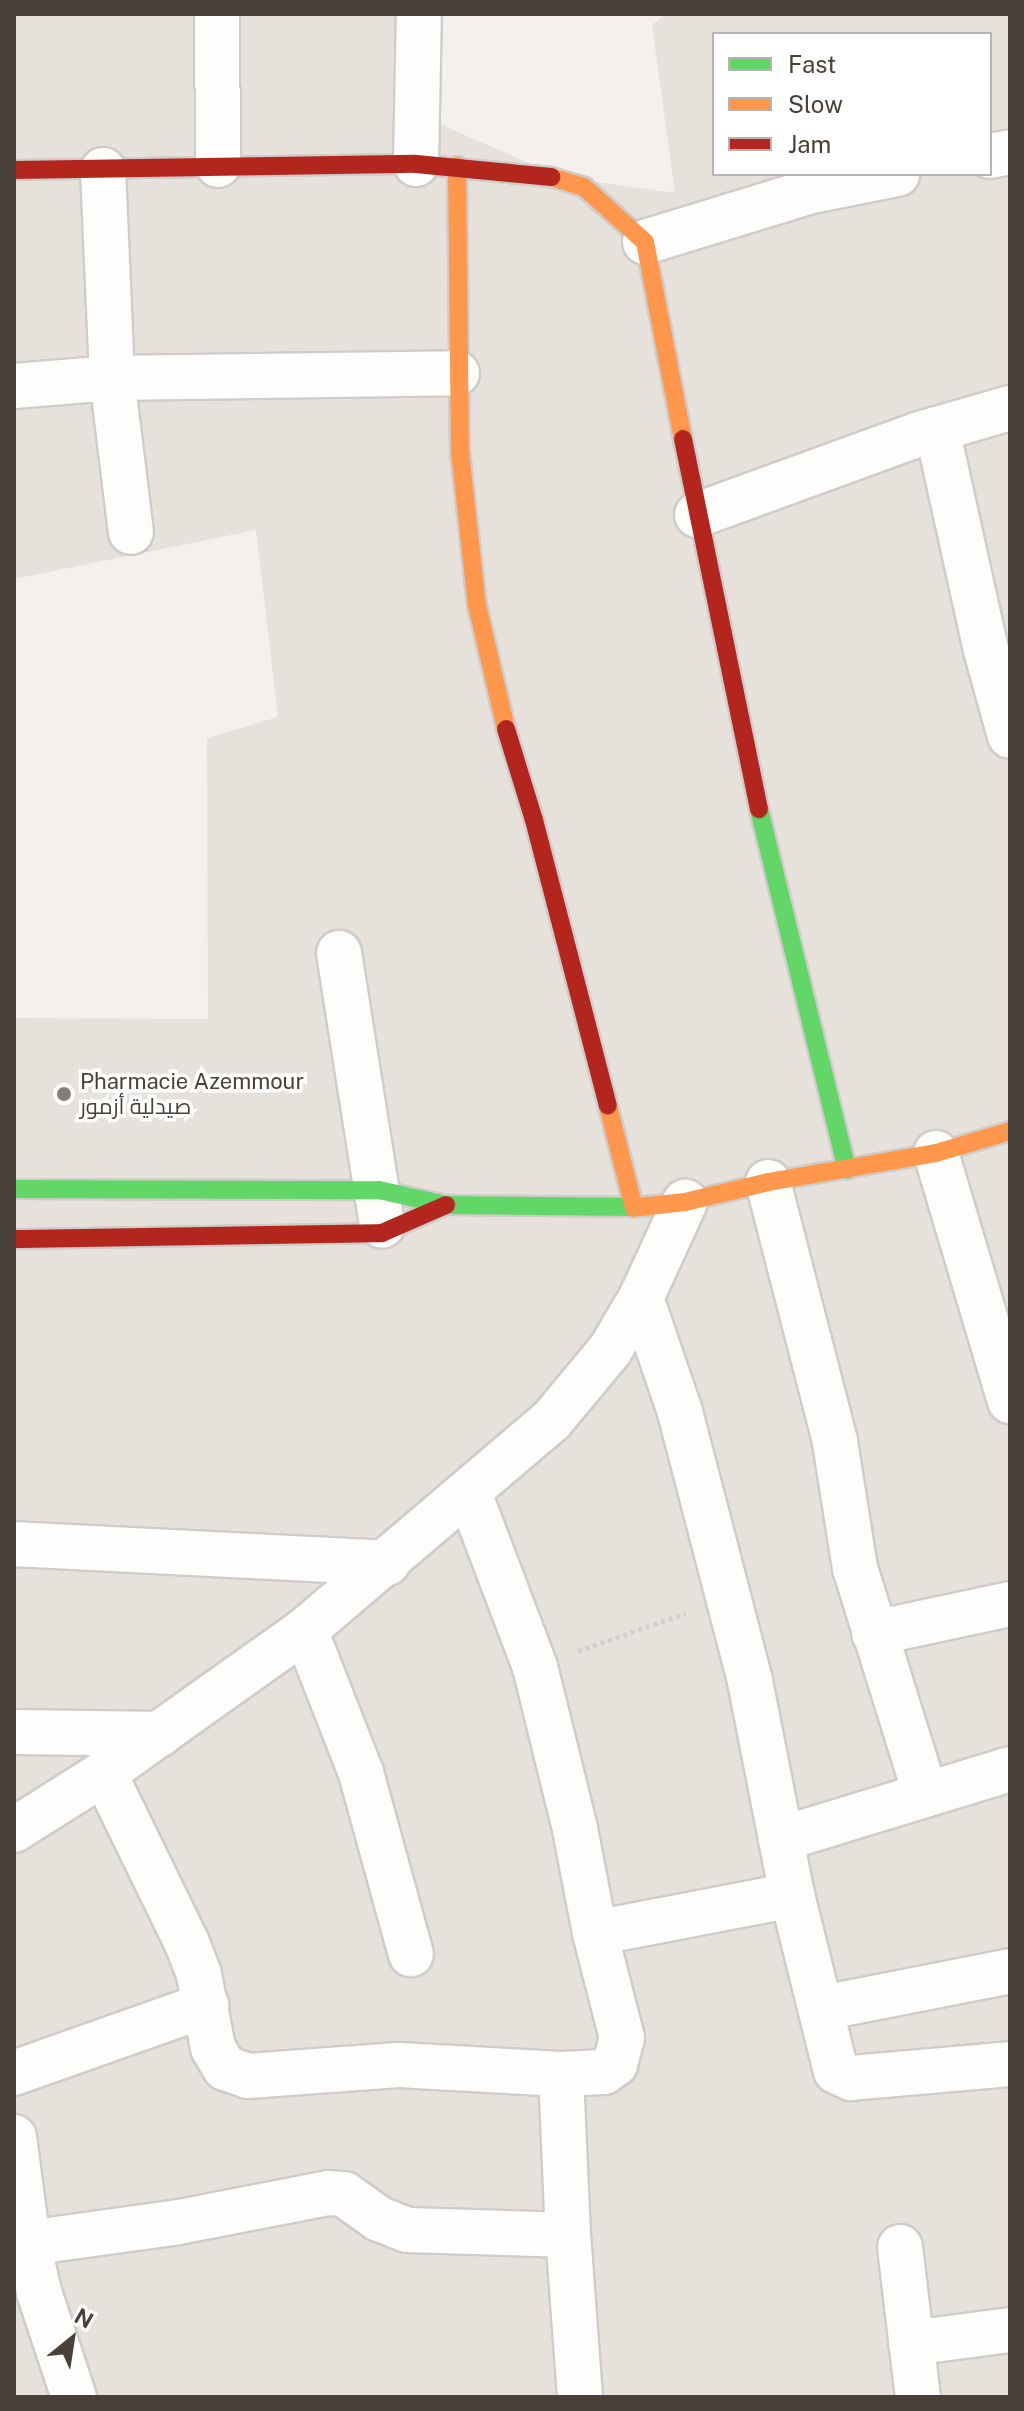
<!DOCTYPE html>
<html>
<head>
<meta charset="utf-8">
<style>
  body { margin:0 }
  #map { position:relative; width:1024px; height:2411px; overflow:hidden; background:#f3f0ee; font-family:"Public Sans",Cairo,sans-serif }
  div>[style] { position:absolute }
  .residential>* { inset:0; background:#e7e1dc }
  .path>* { height:5px; margin-top:-2.5px; transform-origin:0; background:repeating-linear-gradient(90deg,#d3d0cc 0 4px,transparent 0 8px) }
  .roads { filter:drop-shadow(2px 0 #cfccca) drop-shadow(-2px 0 #cfccca) drop-shadow(0 2px #cfccca) drop-shadow(0 -2px #cfccca) }
  .street>* { height:44px; margin:-22px; padding:0 22px; transform-origin:22px; border-radius:22px; background:#fdfdfc }
  .fast>* { height:18px; margin:-9px; padding:0 9px; transform-origin:9px; border-radius:9px; background:#63d668 }
  .slow>* { height:18px; margin:-9px; padding:0 9px; transform-origin:9px; border-radius:9px; background:#ff974d }
  .jam>* { height:18px; margin:-9px; padding:0 9px; transform-origin:9px; border-radius:9px; background:#b3261e }
  .dots>* { width:22px; height:22px; translate:-50% -50%; box-sizing:border-box; border:4px solid #fff; border-radius:50% }
  span { translate:-50% -50%; white-space:nowrap; text-align:center; line-height:1.15; -webkit-text-stroke:7px #fff; paint-order:stroke }
  .poi-label { font-size:22px; color:#494039 }
  .left { translate:0 -50%; text-align:left }
  .frame { position:absolute; inset:0; border:16px solid #494039; pointer-events:none }
  .legend { position:absolute; left:712px; top:32px; width:280px; height:144px; box-sizing:border-box; background:#fff; border:2px solid #b6b3b0; margin:0; padding:10px 14px; list-style:none; font-size:24px; color:#494039 }
  .legend li { display:flex; align-items:center; gap:16px; height:40px }
  .legend b { width:40px; border:2px solid #b6b3b0 }
  .north { position:absolute; left:32px; top:2299px; width:80px; height:80px; -webkit-text-stroke:6px #fff; paint-order:stroke; rotate:30deg; font-size:22px; font-weight:700; line-height:32px; text-align:center; color:#494039 }
  .north::after { content:''; display:block; margin:auto; width:28px; height:36px; background:#494039; clip-path:polygon(50% 0,100% 100%,50% 72%,0 100%) }
</style>
</head>
<body>
<div id="map">
  <div class="residential">
    <i style="clip-path:polygon(evenodd,14px 14px,440px 14px,433px 121px,560px 177px,675px 193px,652px 25px,666px 14px,1010px 14px,1010px 2397px,14px 2397px,14px 1018px,208px 1019px,207px 738px,278px 717px,256px 530px,14px 579px,14px 14px,714px 34px,990px 34px,990px 174px,714px 174px,714px 34px)"></i>
  </div>
  <div class="path">
    <i style="left:578px;top:1651px;width:114px;rotate:-19.4deg"></i>
  </div>
  <div class="roads">
    <div class="street">
      <i style="left:217px;top:14px;width:151px;rotate:89.6deg"></i>
      <i style="left:990px;top:156px;width:20px;rotate:-11deg"></i>
      <i style="left:416px;top:164px;width:150px;rotate:-88.9deg"></i>
      <i style="left:103px;top:170px;width:208px;rotate:87.5deg"></i>
      <i style="left:112px;top:378px;width:155px;rotate:83deg"></i>
      <i style="left:645px;top:242px;width:175px;rotate:-17deg"></i>
      <i style="left:812px;top:191px;width:87px;rotate:-11.3deg"></i>
      <i style="left:14px;top:386px;width:98px;rotate:-4.7deg"></i>
      <i style="left:112px;top:378px;width:345px;rotate:-0.8deg"></i>
      <i style="left:937px;top:429px;width:226px;rotate:77.5deg"></i>
      <i style="left:986px;top:650px;width:89px;rotate:74.4deg"></i>
      <i style="left:697px;top:515px;width:237px;rotate:-20deg"></i>
      <i style="left:920px;top:434px;width:94px;rotate:-16.1deg"></i>
      <i style="left:339px;top:953px;width:276px;rotate:81deg"></i>
      <i style="left:936px;top:1153px;width:259px;rotate:73.4deg"></i>
      <i style="left:768px;top:1182px;width:268px;rotate:75.5deg"></i>
      <i style="left:835px;top:1442px;width:128px;rotate:81deg"></i>
      <i style="left:855px;top:1568px;width:236px;rotate:72.7deg"></i>
      <i style="left:641px;top:1298px;width:120px;rotate:71.1deg"></i>
      <i style="left:680px;top:1412px;width:278px;rotate:75.4deg"></i>
      <i style="left:750px;top:1681px;width:218px;rotate:78.9deg"></i>
      <i style="left:792px;top:1895px;width:181px;rotate:76deg"></i>
      <i style="left:836px;top:2071px;width:17px;rotate:25deg"></i>
      <i style="left:851px;top:2078px;width:160px;rotate:-5deg"></i>
      <i style="left:469px;top:1493px;width:186px;rotate:69.2deg"></i>
      <i style="left:535px;top:1667px;width:167px;rotate:76.1deg"></i>
      <i style="left:575px;top:1829px;width:106px;rotate:79.1deg"></i>
      <i style="left:595px;top:1933px;width:201px;rotate:-10.9deg"></i>
      <i style="left:14px;top:1544px;width:374px;rotate:2.9deg"></i>
      <i style="left:305px;top:1630px;width:154px;rotate:68.6deg"></i>
      <i style="left:361px;top:1773px;width:188px;rotate:74.6deg"></i>
      <i style="left:874px;top:1633px;width:139px;rotate:-12deg"></i>
      <i style="left:14px;top:1732px;width:146px;rotate:0.8deg"></i>
      <i style="left:104px;top:1773px;width:189px;rotate:64deg"></i>
      <i style="left:187px;top:1943px;width:34px;rotate:69deg"></i>
      <i style="left:199px;top:1975px;width:74px;rotate:79.1deg"></i>
      <i style="left:213px;top:2048px;width:23px;rotate:59deg"></i>
      <i style="left:225px;top:2068px;width:24px;rotate:19deg"></i>
      <i style="left:248px;top:2076px;width:151px;rotate:-4.2deg"></i>
      <i style="left:399px;top:2065px;width:162px;rotate:3.2deg"></i>
      <i style="left:14px;top:1830px;width:107px;rotate:-32.3deg"></i>
      <i style="left:104px;top:1773px;width:247px;rotate:-35.4deg"></i>
      <i style="left:305px;top:1630px;width:323px;rotate:-40.4deg"></i>
      <i style="left:551px;top:1421px;width:92px;rotate:-50.3deg"></i>
      <i style="left:610px;top:1350px;width:61px;rotate:-59.2deg"></i>
      <i style="left:641px;top:1298px;width:106px;rotate:-65.4deg"></i>
      <i style="left:781px;top:1839px;width:239px;rotate:-17deg"></i>
      <i style="left:822px;top:2008px;width:192px;rotate:-11.1deg"></i>
      <i style="left:14px;top:2073px;width:204px;rotate:-19.5deg"></i>
      <i style="left:14px;top:2137px;width:107px;rotate:82.5deg"></i>
      <i style="left:28px;top:2243px;width:50px;rotate:77.3deg"></i>
      <i style="left:39px;top:2292px;width:111px;rotate:71.6deg"></i>
      <i style="left:28px;top:2243px;width:152px;rotate:-7.9deg"></i>
      <i style="left:179px;top:2222px;width:152px;rotate:-11deg"></i>
      <i style="left:328px;top:2193px;width:16px;rotate:4deg"></i>
      <i style="left:344px;top:2194px;width:43px;rotate:35.5deg"></i>
      <i style="left:379px;top:2219px;width:31px;rotate:21deg"></i>
      <i style="left:408px;top:2230px;width:160px;rotate:1.8deg"></i>
      <i style="left:900px;top:2247px;width:151px;rotate:83.2deg"></i>
      <i style="left:911px;top:2343px;width:100px;rotate:-7.5deg"></i>
      <i style="left:580px;top:2397px;width:162px;rotate:-94.2deg"></i>
      <i style="left:568px;top:2235px;width:161px;rotate:-92.5deg"></i>
      <i style="left:561px;top:2074px;width:43px;rotate:-2.7deg"></i>
      <i style="left:604px;top:2072px;width:14px;rotate:-36deg"></i>
      <i style="left:615px;top:2064px;width:27px;rotate:-75deg"></i>
      <i style="left:622px;top:2038px;width:108px;rotate:-104.4deg"></i>
    </div>
    <div class="fast">
      <i style="left:759px;top:809px;width:371px;rotate:76.3deg"></i>
      <i style="left:14px;top:1189px;width:365px;rotate:0.2deg"></i>
      <i style="left:379px;top:1190px;width:69px;rotate:12.6deg"></i>
      <i style="left:446px;top:1205px;width:194px;rotate:0.6deg"></i>
    </div>
    <div class="slow">
      <i style="left:457px;top:166px;width:286px;rotate:89.4deg"></i>
      <i style="left:460px;top:452px;width:154px;rotate:83.7deg"></i>
      <i style="left:477px;top:605px;width:127px;rotate:76.8deg"></i>
      <i style="left:551px;top:177px;width:34px;rotate:17deg"></i>
      <i style="left:584px;top:187px;width:82px;rotate:42deg"></i>
      <i style="left:645px;top:242px;width:201px;rotate:79.1deg"></i>
      <i style="left:608px;top:1106px;width:105px;rotate:75.7deg"></i>
      <i style="left:640px;top:1207px;width:45px;rotate:-6.3deg"></i>
      <i style="left:685px;top:1202px;width:85px;rotate:-13.5deg"></i>
      <i style="left:768px;top:1182px;width:170px;rotate:-9.8deg"></i>
      <i style="left:936px;top:1153px;width:77px;rotate:-16.6deg"></i>
    </div>
    <div class="jam">
      <i style="left:14px;top:170px;width:402px;rotate:-0.9deg"></i>
      <i style="left:416px;top:164px;width:136px;rotate:5.5deg"></i>
      <i style="left:683px;top:439px;width:378px;rotate:78.4deg"></i>
      <i style="left:506px;top:729px;width:95px;rotate:72.9deg"></i>
      <i style="left:534px;top:820px;width:295px;rotate:75.5deg"></i>
      <i style="left:14px;top:1239px;width:368px;rotate:-0.9deg"></i>
      <i style="left:382px;top:1233px;width:70px;rotate:-23.6deg"></i>
    </div>
  </div>
  <div class="dots">
    <i style="left:64px;top:1094px;background:#847e78"></i>
  </div>
  <div class="poi-label">
    <span class="left" style="left:80px;top:1094px">Pharmacie Azemmour<br>صيدلية أزمور</span>
  </div>
  <div class="frame"></div>
  <ul class="legend">
  <li><b style="height:10px;background:#63d668"></b>Fast</li>
  <li><b style="height:10px;background:#ff974d"></b>Slow</li>
  <li><b style="height:10px;background:#b3261e"></b>Jam</li>
  </ul>
  <div class="north">N</div>
</div>
</body>
</html>
